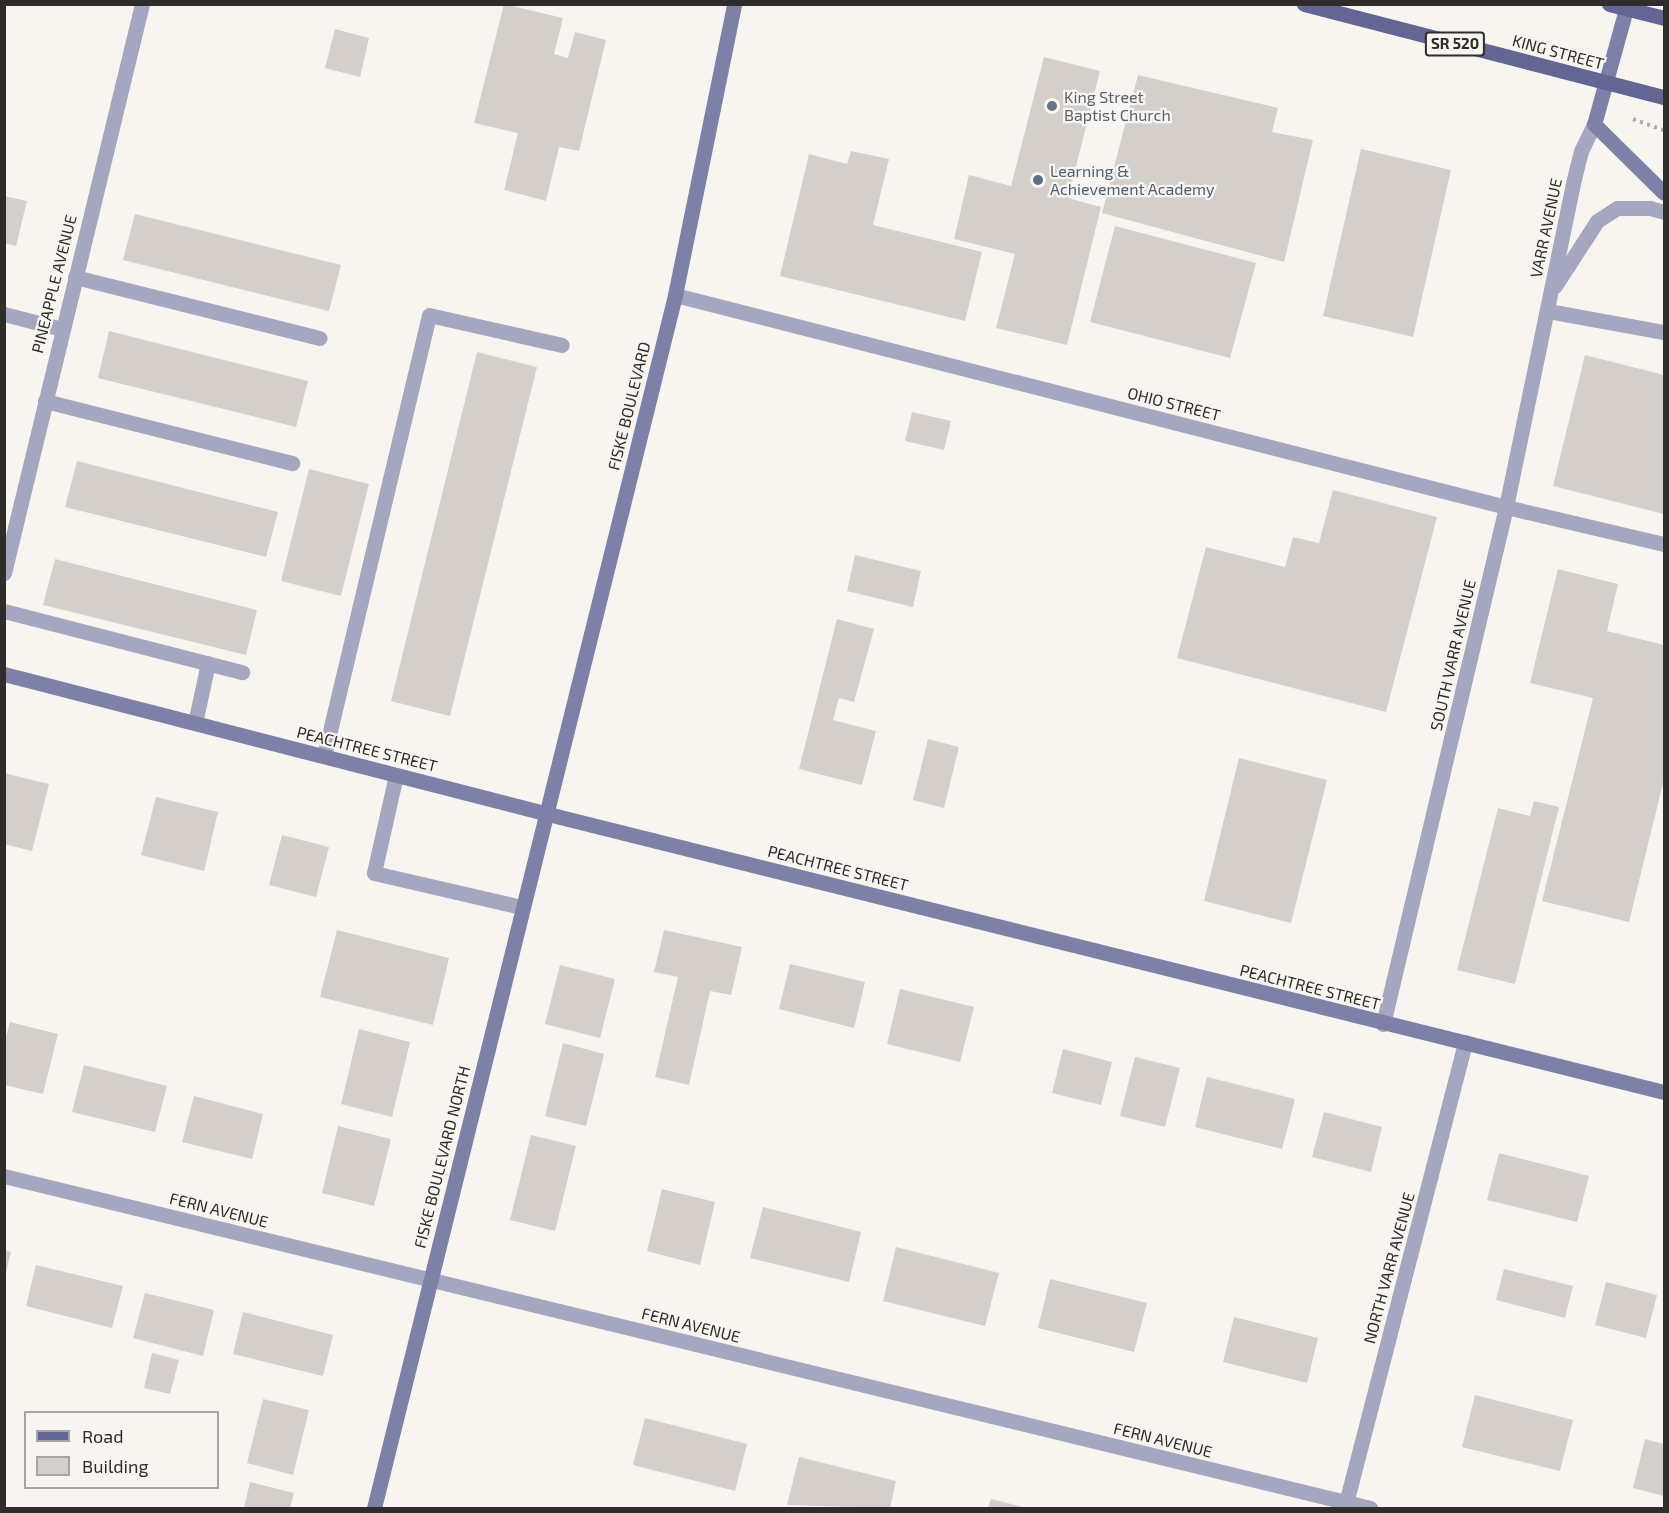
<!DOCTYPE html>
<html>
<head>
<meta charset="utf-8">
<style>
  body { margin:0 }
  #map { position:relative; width:1669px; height:1513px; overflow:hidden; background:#f8f5f0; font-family:"Exo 2",sans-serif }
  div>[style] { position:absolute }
  .building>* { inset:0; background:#d5cfcc }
  .path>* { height:4px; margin-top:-2px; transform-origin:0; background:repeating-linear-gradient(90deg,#b0adaa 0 3px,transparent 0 7.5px) }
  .lane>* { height:15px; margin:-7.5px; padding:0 7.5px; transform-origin:7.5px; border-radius:7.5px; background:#a5a7c1 }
  .street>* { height:15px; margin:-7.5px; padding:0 7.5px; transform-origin:7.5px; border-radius:7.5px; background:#a5a7c1 }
  .secondary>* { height:15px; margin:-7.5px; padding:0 7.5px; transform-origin:7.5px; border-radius:7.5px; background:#7e81a7 }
  .primary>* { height:15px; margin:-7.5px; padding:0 7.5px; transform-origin:7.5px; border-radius:7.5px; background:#636593 }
  .dots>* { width:16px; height:16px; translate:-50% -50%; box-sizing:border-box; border:3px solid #f8f5f0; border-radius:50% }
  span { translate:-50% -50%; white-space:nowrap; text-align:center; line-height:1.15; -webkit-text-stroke:4.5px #f8f5f0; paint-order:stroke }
  .shield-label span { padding:2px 4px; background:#f8f5f0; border:2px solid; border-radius:4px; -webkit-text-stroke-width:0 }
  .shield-label { font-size:15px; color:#2e2d2b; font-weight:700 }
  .street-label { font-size:16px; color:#2e2d2b }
  .worship-label { font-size:16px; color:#5b616d }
  .left { translate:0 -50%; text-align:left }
  .service-label { font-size:16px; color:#4e5e75 }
  .frame { position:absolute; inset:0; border:6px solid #2e2d2b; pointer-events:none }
  .legend { position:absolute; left:24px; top:1411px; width:195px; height:78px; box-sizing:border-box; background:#f8f5f0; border:2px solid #a7a5a1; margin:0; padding:8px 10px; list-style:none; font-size:18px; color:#2e2d2b }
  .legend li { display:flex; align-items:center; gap:12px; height:30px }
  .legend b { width:30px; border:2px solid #a7a5a1 }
</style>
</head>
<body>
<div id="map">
  <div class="building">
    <i style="clip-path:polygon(504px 4px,563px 18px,554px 54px,568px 58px,575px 32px,606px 40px,579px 151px,559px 147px,546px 201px,504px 190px,518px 133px,474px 123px)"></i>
    <i style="clip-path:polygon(335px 29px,369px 38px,360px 77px,325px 68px)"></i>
    <i style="clip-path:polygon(1044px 57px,1100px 71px,1068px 198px,1101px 207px,1067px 345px,996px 328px,1015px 254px,954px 239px,969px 175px,1011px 186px)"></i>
    <i style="clip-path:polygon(1138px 75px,1278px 108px,1272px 132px,1313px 140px,1284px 262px,1102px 213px)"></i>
    <i style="clip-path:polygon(1361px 149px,1451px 170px,1413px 337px,1323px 316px)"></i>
    <i style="clip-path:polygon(851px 151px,889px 159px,873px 225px,982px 252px,965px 321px,780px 276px,809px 154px,847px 164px)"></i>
    <i style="clip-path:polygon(4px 196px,27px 201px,16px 246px,4px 243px)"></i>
    <i style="clip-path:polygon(135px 214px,341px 265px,329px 311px,123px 260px)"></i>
    <i style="clip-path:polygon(1115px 226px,1256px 263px,1230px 358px,1090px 322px)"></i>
    <i style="clip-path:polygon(109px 331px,308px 381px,296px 427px,98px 378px)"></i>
    <i style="clip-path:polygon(477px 352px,537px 367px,450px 716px,391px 701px)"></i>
    <i style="clip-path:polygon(1585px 355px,1664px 375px,1664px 514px,1553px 486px)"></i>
    <i style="clip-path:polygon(912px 412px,951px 421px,944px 450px,905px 441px)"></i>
    <i style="clip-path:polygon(77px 461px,278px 512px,266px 557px,65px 507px)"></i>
    <i style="clip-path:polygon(309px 469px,369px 484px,341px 596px,281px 581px)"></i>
    <i style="clip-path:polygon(1333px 490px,1437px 517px,1386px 712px,1177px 658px,1206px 547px,1285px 567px,1293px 537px,1319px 543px)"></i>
    <i style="clip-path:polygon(855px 555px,921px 571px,913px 607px,847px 591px)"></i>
    <i style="clip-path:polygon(55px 559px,257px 610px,246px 655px,43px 605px)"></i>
    <i style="clip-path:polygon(1558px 569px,1618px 584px,1607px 631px,1664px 645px,1664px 779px,1629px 922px,1542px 901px,1593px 698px,1530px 683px)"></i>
    <i style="clip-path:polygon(837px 619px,874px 629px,854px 702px,839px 698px,833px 720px,876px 731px,862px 785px,799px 769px)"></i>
    <i style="clip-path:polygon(928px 739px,959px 747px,944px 808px,913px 800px)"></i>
    <i style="clip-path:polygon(1239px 758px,1327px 780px,1291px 923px,1204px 901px)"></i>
    <i style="clip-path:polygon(4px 773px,49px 784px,32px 851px,4px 844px)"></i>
    <i style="clip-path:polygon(156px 797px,218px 812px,204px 871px,141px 855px)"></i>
    <i style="clip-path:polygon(1534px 801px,1559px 807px,1515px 984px,1457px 970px,1498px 808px,1530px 816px)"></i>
    <i style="clip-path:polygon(282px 835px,329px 847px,316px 897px,269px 885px)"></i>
    <i style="clip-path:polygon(337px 930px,449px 958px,433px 1025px,320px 997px)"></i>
    <i style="clip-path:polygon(664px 930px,742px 947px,731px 995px,710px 991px,689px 1085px,655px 1077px,678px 977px,654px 972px)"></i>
    <i style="clip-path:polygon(790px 964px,865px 982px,854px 1028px,779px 1009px)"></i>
    <i style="clip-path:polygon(560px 965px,615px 979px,600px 1038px,545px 1024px)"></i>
    <i style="clip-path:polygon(900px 989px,974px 1007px,960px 1062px,887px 1044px)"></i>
    <i style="clip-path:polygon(10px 1022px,58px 1034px,43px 1094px,4px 1085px,4px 1044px)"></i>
    <i style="clip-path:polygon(359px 1029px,410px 1042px,392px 1117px,341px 1104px)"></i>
    <i style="clip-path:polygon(563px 1043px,604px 1054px,586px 1126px,545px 1116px)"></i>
    <i style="clip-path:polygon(1063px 1049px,1112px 1062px,1101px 1105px,1052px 1093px)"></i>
    <i style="clip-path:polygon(1135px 1057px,1180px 1068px,1165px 1127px,1120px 1116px)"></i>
    <i style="clip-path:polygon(84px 1065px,167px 1086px,155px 1132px,72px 1112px)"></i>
    <i style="clip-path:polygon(1207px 1077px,1295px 1099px,1282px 1149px,1195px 1127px)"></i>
    <i style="clip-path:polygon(194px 1096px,263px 1114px,252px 1159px,182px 1142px)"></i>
    <i style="clip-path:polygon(1324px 1112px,1382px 1127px,1371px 1172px,1312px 1157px)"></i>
    <i style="clip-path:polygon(338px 1126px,391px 1139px,374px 1206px,322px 1193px)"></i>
    <i style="clip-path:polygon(531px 1135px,576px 1146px,555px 1231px,510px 1220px)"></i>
    <i style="clip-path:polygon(1499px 1153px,1589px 1176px,1577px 1222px,1487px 1200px)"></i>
    <i style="clip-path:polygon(662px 1189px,715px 1202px,700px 1265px,647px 1251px)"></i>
    <i style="clip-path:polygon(763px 1207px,861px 1232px,849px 1282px,750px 1258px)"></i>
    <i style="clip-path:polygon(896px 1247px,999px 1273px,985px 1326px,883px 1301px)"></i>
    <i style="clip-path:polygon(5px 1250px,11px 1252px,5px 1276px)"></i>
    <i style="clip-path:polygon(36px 1265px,123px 1286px,112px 1328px,26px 1306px)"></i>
    <i style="clip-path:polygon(1504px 1269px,1573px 1286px,1565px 1318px,1496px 1300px)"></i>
    <i style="clip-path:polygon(1050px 1279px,1147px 1303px,1134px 1352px,1038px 1328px)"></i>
    <i style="clip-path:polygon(1606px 1282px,1657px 1295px,1646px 1338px,1595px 1325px)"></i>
    <i style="clip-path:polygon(145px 1293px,214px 1310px,203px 1356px,133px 1338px)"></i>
    <i style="clip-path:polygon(243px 1312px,333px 1335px,323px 1376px,233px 1354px)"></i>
    <i style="clip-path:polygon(1234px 1317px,1318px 1338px,1307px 1383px,1223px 1362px)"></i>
    <i style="clip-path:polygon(152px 1353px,179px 1360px,170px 1394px,144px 1388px)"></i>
    <i style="clip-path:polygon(1475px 1395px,1573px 1420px,1560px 1471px,1462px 1447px)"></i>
    <i style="clip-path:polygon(263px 1399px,309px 1410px,293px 1475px,247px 1463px)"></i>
    <i style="clip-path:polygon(645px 1418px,747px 1444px,735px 1491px,633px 1465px)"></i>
    <i style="clip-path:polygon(1645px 1439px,1664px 1444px,1664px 1496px,1633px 1488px)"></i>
    <i style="clip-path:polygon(799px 1457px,896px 1481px,890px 1508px,787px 1505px)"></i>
    <i style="clip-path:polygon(250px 1482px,294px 1493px,290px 1508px,244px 1508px)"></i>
    <i style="clip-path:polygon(991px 1499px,1027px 1508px,988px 1508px)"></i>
  </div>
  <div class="path">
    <i style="left:1633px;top:119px;width:33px;rotate:20deg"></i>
  </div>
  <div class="lane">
    <i style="left:75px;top:277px;width:252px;rotate:14deg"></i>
    <i style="left:1548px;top:311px;width:118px;rotate:10.3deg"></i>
    <i style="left:45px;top:401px;width:255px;rotate:14.1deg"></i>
    <i style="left:4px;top:611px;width:246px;rotate:14.4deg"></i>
    <i style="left:195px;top:723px;width:61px;rotate:-77.8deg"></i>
    <i style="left:324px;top:756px;width:453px;rotate:-76.6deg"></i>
    <i style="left:429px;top:315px;width:136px;rotate:12.7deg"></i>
    <i style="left:396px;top:775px;width:100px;rotate:102.7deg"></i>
    <i style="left:374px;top:873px;width:151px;rotate:13deg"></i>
  </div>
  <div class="street">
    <i style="left:1555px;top:286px;width:77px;rotate:-57.1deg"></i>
    <i style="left:1597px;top:221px;width:24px;rotate:-33deg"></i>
    <i style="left:1617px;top:208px;width:33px"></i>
    <i style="left:1650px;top:208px;width:15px;rotate:16deg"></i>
    <i style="left:675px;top:295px;width:858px;rotate:14.31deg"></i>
    <i style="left:1506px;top:507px;width:162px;rotate:13.2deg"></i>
    <i style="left:4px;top:314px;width:60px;rotate:14.5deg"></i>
    <i style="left:4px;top:573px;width:585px;rotate:-76.37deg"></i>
    <i style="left:1383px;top:1024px;width:531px;rotate:-76.62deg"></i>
    <i style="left:1506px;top:507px;width:335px;rotate:-78.3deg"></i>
    <i style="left:1574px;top:179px;width:29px;rotate:-76deg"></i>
    <i style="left:1581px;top:151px;width:30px;rotate:-64deg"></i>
    <i style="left:4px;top:1176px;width:1406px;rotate:13.66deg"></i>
    <i style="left:1346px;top:1503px;width:476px;rotate:-75.5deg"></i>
  </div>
  <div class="secondary">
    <i style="left:1626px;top:9px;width:119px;rotate:105.5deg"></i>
    <i style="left:1594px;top:124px;width:98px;rotate:44.6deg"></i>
    <i style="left:4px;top:674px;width:558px;rotate:14.43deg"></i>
    <i style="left:544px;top:813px;width:1154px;rotate:13.99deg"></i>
    <i style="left:374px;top:1508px;width:1250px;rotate:-76.06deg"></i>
    <i style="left:675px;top:295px;width:297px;rotate:-78.5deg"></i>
  </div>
  <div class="primary">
    <i style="left:1304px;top:4px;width:372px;rotate:14.5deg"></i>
    <i style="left:1609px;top:4px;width:57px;rotate:14.3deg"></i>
  </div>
  <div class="dots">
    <i style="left:1052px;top:106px;background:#6b7280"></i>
    <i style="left:1038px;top:180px;background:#5c6f8a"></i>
  </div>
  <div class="shield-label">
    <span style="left:1455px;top:44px">SR 520</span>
  </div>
  <div class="street-label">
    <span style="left:1558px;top:52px;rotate:15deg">KING STREET</span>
    <span style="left:1546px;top:228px;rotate:-78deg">VARR AVENUE</span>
    <span style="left:54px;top:284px;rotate:-76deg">PINEAPPLE AVENUE</span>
    <span style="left:1174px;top:404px;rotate:14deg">OHIO STREET</span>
    <span style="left:629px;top:406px;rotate:-76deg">FISKE BOULEVARD</span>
    <span style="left:1453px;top:655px;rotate:-77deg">SOUTH VARR AVENUE</span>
    <span style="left:367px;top:749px;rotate:14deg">PEACHTREE STREET</span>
    <span style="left:838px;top:868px;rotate:14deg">PEACHTREE STREET</span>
    <span style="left:1310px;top:987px;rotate:14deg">PEACHTREE STREET</span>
    <span style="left:442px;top:1157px;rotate:-76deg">FISKE BOULEVARD NORTH</span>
    <span style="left:219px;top:1210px;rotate:14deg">FERN AVENUE</span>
    <span style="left:1389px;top:1268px;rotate:-75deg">NORTH VARR AVENUE</span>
    <span style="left:691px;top:1325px;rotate:14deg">FERN AVENUE</span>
    <span style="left:1163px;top:1440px;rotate:14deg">FERN AVENUE</span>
  </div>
  <div class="worship-label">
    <span class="left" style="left:1064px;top:106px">King Street<br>Baptist Church</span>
  </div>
  <div class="service-label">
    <span class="left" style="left:1050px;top:180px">Learning &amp;<br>Achievement Academy</span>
  </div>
  <div class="frame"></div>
  <ul class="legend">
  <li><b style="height:8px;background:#636593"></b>Road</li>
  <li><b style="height:16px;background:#d5cfcc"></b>Building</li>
  </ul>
</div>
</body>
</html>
